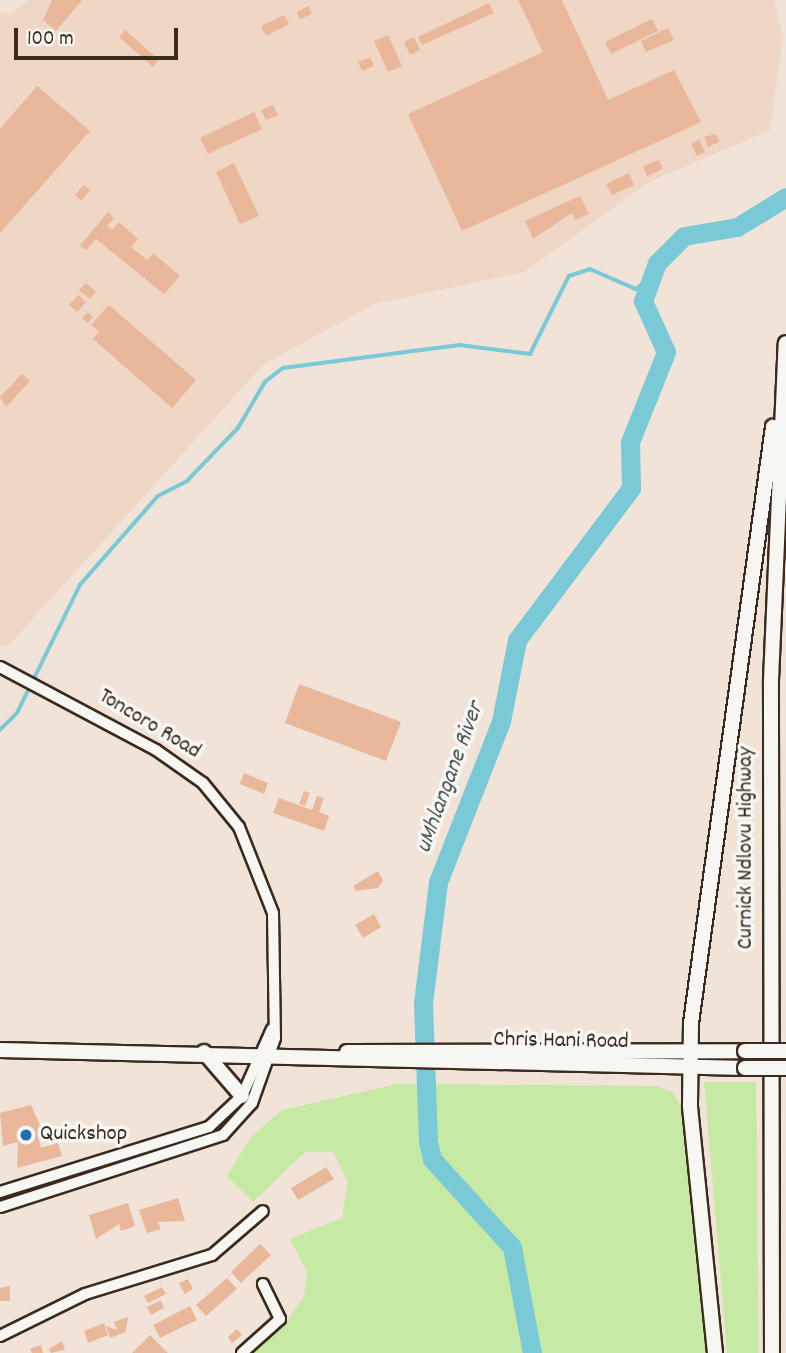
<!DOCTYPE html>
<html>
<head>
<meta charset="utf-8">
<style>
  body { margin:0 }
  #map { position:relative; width:786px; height:1353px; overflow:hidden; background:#f2e3d8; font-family:Dekko,sans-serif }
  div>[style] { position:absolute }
  .built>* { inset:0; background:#efd6c5 }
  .green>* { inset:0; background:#c6eaa3 }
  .stream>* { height:3.5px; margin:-1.75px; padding:0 1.75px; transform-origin:1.75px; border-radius:1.75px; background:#7ac9d7 }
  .river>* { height:19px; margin:-9.5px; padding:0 9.5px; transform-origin:9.5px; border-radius:9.5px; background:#7ac9d7 }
  .building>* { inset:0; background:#e9b89a }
  .roads { filter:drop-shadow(2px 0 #3b2a1e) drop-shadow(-2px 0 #3b2a1e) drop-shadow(0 2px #3b2a1e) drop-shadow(0 -2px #3b2a1e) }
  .minor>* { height:10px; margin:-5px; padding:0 5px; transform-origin:5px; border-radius:5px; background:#f6f6f2 }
  .major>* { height:14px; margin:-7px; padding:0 7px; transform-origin:7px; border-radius:7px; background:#f6f6f2 }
  .bridges { filter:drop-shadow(2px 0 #3b2a1e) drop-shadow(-2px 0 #3b2a1e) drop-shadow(0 2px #3b2a1e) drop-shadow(0 -2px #3b2a1e) }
  .major-bridge>* { height:14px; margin:-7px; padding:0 7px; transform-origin:7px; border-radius:7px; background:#f6f6f2 }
  .dots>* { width:19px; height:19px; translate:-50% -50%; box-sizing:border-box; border:4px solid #f6f6f2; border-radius:50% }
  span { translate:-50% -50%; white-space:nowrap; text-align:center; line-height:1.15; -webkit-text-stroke:7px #f6f6f2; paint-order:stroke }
  .street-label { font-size:23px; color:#3b2a1e }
  .poi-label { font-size:23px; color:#3b2a1e }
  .left { translate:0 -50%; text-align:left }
  .water-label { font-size:24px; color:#4e5a56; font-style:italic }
  .scale { position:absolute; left:14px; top:28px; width:164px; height:32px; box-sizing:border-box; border:4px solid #3b2a1e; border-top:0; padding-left:9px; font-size:21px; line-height:24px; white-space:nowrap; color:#3b2a1e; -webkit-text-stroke:5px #f6f6f2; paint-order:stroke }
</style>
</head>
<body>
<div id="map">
  <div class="built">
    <i style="clip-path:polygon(28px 0,774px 0,783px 36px,770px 130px,649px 182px,524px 272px,374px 304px,264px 364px,7px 647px,0 645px,0 11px,11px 15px)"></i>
  </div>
  <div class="green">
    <i style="clip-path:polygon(704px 1082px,756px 1082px,759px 1353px,727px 1353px)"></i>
    <i style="clip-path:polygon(397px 1084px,657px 1086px,672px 1092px,681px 1106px,707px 1353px,251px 1353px,283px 1327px,304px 1296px,307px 1272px,290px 1239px,342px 1218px,348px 1182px,333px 1152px,305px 1152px,253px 1202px,227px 1176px,251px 1137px,282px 1110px)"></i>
  </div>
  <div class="stream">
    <i style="left:0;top:730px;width:24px;rotate:-45deg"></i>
    <i style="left:17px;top:713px;width:143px;rotate:-63.8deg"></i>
    <i style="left:80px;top:585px;width:118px;rotate:-48.8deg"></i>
    <i style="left:158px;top:496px;width:33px;rotate:-27deg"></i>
    <i style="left:187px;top:481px;width:74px;rotate:-46.1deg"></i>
    <i style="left:238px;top:428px;width:53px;rotate:-59.6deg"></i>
    <i style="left:265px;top:382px;width:23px;rotate:-38deg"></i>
    <i style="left:283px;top:368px;width:178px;rotate:-7.4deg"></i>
    <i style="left:460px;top:345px;width:71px;rotate:7.3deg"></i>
    <i style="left:530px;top:354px;width:87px;rotate:-63.4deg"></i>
    <i style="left:569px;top:276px;width:22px;rotate:-18deg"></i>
    <i style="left:590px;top:269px;width:50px;rotate:23.5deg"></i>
    <i style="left:636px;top:289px;width:21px;rotate:-39deg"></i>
  </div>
  <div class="river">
    <i style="left:532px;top:1353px;width:108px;rotate:-100.7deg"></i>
    <i style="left:512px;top:1247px;width:119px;rotate:-132.3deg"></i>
    <i style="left:432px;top:1159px;width:18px;rotate:-103deg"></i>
    <i style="left:428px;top:1141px;width:138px;rotate:-92.1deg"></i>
    <i style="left:423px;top:1003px;width:122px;rotate:-82.9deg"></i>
    <i style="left:438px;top:882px;width:173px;rotate:-68.6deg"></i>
    <i style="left:501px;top:721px;width:83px;rotate:-78.8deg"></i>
    <i style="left:517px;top:640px;width:190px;rotate:-53.1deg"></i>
    <i style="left:631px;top:488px;width:46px;rotate:-91.2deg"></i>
    <i style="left:630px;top:442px;width:97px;rotate:-68.2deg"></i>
    <i style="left:666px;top:352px;width:56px;rotate:-114.3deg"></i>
    <i style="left:643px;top:301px;width:40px;rotate:-69.8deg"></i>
    <i style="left:657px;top:263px;width:38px;rotate:-45deg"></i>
    <i style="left:684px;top:236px;width:54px;rotate:-9.6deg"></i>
    <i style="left:737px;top:227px;width:57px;rotate:-31.5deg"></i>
  </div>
  <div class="building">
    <i style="clip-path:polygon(52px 0,82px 0,56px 31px,43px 20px)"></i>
    <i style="clip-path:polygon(518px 0,562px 0,608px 100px,674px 70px,701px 122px,462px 231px,408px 114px,543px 52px)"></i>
    <i style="clip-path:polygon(489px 3px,494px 13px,422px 45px,418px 37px)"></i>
    <i style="clip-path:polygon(308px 6px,312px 14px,300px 19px,297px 12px)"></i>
    <i style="clip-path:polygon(284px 15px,289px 24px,266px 36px,261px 26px)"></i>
    <i style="clip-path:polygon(652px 19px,658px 31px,611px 54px,605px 42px)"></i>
    <i style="clip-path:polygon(668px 28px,674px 40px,646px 52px,641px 41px)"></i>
    <i style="clip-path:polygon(125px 30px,159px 60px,153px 67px,119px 37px)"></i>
    <i style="clip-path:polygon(388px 35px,402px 66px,388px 72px,374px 41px)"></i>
    <i style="clip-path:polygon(414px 37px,420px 50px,410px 55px,404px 42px)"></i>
    <i style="clip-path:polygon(370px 57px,374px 66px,362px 71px,358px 62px)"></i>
    <i style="clip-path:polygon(37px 86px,90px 131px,0 233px,0 129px)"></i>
    <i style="clip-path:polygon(273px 105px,278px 115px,266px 120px,261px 110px)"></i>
    <i style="clip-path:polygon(254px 112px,262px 129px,208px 154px,200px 138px)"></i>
    <i style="clip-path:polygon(716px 134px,719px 142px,708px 147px,704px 137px)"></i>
    <i style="clip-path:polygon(699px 139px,705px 152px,697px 156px,691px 144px)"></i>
    <i style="clip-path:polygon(659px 160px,663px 169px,647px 176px,643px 166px)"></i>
    <i style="clip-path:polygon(234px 163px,259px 216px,240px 224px,216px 172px)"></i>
    <i style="clip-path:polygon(629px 173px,634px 185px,612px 195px,606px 184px)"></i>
    <i style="clip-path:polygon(84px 185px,90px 190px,81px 201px,75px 195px)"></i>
    <i style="clip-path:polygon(580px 196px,589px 214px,575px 220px,572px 213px,533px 239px,525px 221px)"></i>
    <i style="clip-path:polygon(108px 212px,114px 218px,107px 226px,112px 230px,119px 222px,138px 239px,131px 247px,147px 260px,153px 253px,180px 276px,164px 294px,96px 239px,86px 250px,80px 246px)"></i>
    <i style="clip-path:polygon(86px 283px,96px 292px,90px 299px,79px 290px)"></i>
    <i style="clip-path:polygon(78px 295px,86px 302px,77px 312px,69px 305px)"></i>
    <i style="clip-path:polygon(109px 305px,196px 380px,172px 408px,93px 339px,99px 332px,91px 325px)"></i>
    <i style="clip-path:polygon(88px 312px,93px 317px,88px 323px,82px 318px)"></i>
    <i style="clip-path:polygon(22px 374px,30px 381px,6px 407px,0 397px)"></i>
    <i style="clip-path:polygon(299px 684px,401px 722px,386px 761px,285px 723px)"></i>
    <i style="clip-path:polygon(244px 773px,268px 783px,264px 794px,240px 784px)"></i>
    <i style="clip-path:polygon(304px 791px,310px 793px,305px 806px,299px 804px)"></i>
    <i style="clip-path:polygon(317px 796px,324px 798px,319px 812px,329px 816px,324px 831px,273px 813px,279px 798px,312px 810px)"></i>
    <i style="clip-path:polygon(378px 871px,383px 881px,378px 888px,356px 891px,353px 886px)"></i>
    <i style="clip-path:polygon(374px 914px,381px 927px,363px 938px,355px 925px)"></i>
    <i style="clip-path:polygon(31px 1105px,44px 1135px,38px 1136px,41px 1148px,58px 1143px,62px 1156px,17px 1168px,18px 1142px,3px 1146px,0 1113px)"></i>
    <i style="clip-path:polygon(326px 1167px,334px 1179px,298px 1200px,291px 1188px)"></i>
    <i style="clip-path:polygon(178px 1198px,185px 1221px,158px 1222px,161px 1229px,147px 1233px,139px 1210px)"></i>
    <i style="clip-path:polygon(128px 1203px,135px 1226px,121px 1231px,119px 1224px,96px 1239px,89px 1215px)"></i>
    <i style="clip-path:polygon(260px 1244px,271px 1255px,241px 1283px,231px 1272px)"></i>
    <i style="clip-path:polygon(227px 1278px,237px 1289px,206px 1316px,196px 1305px)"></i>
    <i style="clip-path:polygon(188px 1279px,193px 1289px,185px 1294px,179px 1283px)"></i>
    <i style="clip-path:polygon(10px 1286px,10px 1301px,0 1301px,0 1288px)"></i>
    <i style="clip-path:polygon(162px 1287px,166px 1294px,148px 1303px,144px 1296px)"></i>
    <i style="clip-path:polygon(161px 1300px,164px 1308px,151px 1315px,147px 1307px)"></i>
    <i style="clip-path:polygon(190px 1306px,197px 1320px,160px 1338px,153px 1325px)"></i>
    <i style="clip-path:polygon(128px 1317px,126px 1332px,110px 1338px,106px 1326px,117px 1330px,114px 1322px)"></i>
    <i style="clip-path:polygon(104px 1323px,108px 1335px,88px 1343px,84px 1331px)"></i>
    <i style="clip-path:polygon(237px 1329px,242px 1335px,232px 1343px,228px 1337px)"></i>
    <i style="clip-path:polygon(150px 1335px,168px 1353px,132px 1353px)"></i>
    <i style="clip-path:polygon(62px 1341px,65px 1350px,51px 1353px,49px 1349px)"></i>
    <i style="clip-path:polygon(41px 1345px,43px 1353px,32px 1353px,30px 1349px)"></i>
  </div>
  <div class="roads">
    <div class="minor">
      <i style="left:0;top:667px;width:177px;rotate:28deg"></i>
      <i style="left:156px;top:750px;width:57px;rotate:35.1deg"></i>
      <i style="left:203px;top:783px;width:57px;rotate:50.7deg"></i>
      <i style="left:239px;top:827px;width:92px;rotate:68.4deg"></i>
      <i style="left:273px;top:913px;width:125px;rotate:89.1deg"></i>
      <i style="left:275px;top:1038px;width:69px;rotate:109.5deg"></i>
      <i style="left:252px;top:1103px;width:43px;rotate:132.2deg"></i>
      <i style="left:223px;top:1135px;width:234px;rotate:162.1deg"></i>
      <i style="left:0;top:1192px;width:219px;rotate:-17.3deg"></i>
      <i style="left:209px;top:1127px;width:45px;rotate:-43.2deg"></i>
      <i style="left:242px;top:1096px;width:73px;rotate:-65.9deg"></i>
      <i style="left:0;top:1336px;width:95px;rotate:-26.3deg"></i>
      <i style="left:85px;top:1294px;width:133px;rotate:-17.1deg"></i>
      <i style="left:212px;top:1255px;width:67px;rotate:-40.8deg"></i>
      <i style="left:242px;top:1353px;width:51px;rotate:-41.8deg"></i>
      <i style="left:280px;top:1319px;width:39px;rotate:-116deg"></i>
    </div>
    <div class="major">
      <i style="left:0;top:1050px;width:745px;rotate:1.38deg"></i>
      <i style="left:204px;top:1052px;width:58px;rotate:49.2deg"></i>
      <i style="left:347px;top:1052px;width:398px;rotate:-0.1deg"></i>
      <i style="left:715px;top:1353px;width:249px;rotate:-95.8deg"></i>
      <i style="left:690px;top:1105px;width:82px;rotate:-89.3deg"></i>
      <i style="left:691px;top:1023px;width:602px;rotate:-82.17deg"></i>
      <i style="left:772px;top:1353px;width:673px;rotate:-90.09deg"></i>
      <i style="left:771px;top:680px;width:337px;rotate:-87.5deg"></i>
    </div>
  </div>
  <div class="bridges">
    <div class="major-bridge">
      <i style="left:745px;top:1051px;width:41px"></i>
      <i style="left:745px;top:1068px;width:41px"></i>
    </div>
  </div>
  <div class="dots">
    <i style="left:26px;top:1135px;background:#1f6fb2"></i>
  </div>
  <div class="street-label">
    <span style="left:149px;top:725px;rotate:31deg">Toncoro Road</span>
    <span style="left:747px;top:848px;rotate:-90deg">Curnick Ndlovu Highway</span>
    <span style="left:561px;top:1042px;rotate:1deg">Chris Hani Road</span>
  </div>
  <div class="poi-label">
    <span class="left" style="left:40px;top:1135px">Quickshop</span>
  </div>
  <div class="water-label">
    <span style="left:451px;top:778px;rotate:-70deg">uMhlangane River</span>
  </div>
  <div class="scale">100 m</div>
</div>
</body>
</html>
